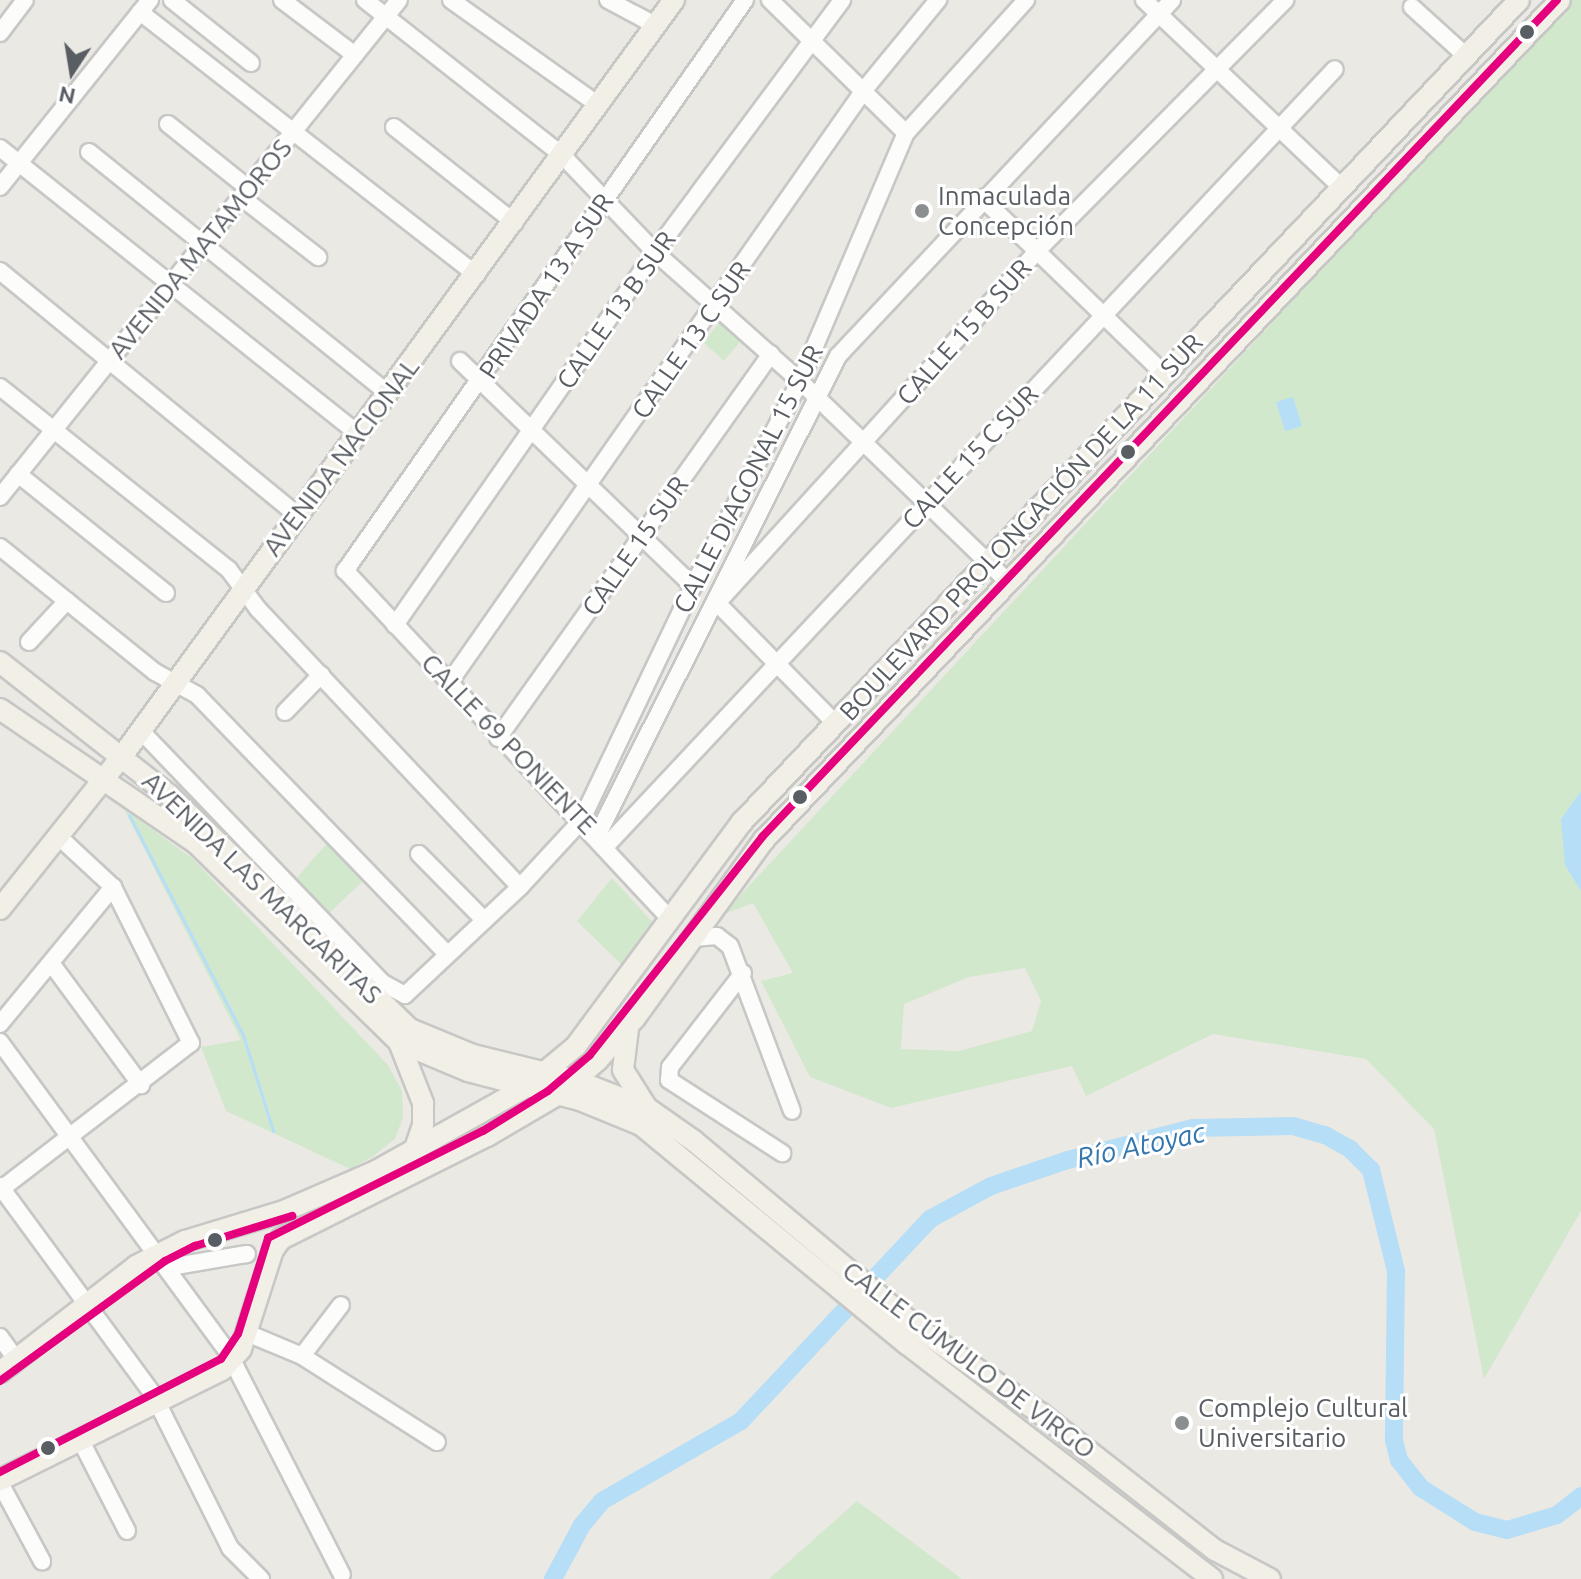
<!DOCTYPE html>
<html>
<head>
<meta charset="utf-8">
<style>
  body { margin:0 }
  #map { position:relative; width:1581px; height:1579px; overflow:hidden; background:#ebe9e4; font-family:Ubuntu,sans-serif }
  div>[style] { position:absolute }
  .green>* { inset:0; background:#d2e8cd }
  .water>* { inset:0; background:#b6def7 }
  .stream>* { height:3px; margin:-1.5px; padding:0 1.5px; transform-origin:1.5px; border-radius:1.5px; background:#b6def7 }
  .river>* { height:18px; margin:-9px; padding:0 9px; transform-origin:9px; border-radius:9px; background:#b6def7 }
  .roads { filter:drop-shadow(2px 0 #c7c7c6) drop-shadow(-2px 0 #c7c7c6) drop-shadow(0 2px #c7c7c6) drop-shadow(0 -2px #c7c7c6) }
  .minor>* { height:16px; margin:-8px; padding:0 8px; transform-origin:8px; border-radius:8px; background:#fcfcfb }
  .major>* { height:20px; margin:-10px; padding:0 10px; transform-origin:10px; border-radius:10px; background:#f2efe7 }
  .bus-1>* { height:8px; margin:-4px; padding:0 4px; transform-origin:4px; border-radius:4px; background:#e5007d }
  .dots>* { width:22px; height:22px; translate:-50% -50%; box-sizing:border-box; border:4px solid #fff; border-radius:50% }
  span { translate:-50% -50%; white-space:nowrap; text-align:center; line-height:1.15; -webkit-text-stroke:6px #fff; paint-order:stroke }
  .poi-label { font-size:26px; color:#595e63 }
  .left { translate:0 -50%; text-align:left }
  .street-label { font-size:26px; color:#595e63 }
  .water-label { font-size:28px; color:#3576ad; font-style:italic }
  .north { position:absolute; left:32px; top:32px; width:80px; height:80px; -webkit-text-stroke:6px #fff; paint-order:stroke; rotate:192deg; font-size:22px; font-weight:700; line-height:32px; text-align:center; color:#595e63 }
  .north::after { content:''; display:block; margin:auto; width:28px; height:36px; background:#595e63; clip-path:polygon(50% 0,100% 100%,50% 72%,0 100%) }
</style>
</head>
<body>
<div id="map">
  <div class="green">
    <i style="clip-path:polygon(evenodd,1572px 0,1581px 0,1581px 1211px,1484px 1379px,1434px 1129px,1366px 1059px,1213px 1034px,1086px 1096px,1072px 1066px,891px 1108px,810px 1077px,761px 981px,793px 973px,753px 903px,722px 915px,1572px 0,1025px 968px,1041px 1001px,1032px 1031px,959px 1051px,901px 1049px,904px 1004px,969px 977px,1025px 968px)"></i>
    <i style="clip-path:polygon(720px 322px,741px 341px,724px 361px,703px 342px)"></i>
    <i style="clip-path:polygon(124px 809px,193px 859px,388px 1065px,402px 1091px,403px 1117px,395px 1139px,372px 1157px,350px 1169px,226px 1111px,201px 1047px,241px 1040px)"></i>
    <i style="clip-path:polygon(329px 841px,364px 880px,325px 917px,293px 882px)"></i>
    <i style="clip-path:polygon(612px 878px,657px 927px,626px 969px,577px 921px)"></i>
    <i style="clip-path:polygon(857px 1501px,962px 1579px,769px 1579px)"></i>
  </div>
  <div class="water">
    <i style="clip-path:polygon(1293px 397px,1302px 426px,1285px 431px,1276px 402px)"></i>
    <i style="clip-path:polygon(1581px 791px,1581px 891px,1565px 865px,1561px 819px)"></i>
  </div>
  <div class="stream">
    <i style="left:129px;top:815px;width:248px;rotate:62.6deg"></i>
    <i style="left:243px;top:1035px;width:101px;rotate:72.6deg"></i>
  </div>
  <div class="river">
    <i style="left:553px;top:1579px;width:61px;rotate:-61.8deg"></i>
    <i style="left:582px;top:1525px;width:31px;rotate:-50deg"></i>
    <i style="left:602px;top:1501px;width:160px;rotate:-29.9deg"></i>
    <i style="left:741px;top:1421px;width:277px;rotate:-46.9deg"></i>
    <i style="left:930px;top:1219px;width:69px;rotate:-28.4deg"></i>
    <i style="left:991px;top:1186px;width:81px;rotate:-18.7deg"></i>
    <i style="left:1068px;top:1160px;width:129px;rotate:-14.4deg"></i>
    <i style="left:1193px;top:1128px;width:100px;rotate:-1.1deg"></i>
    <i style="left:1293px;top:1126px;width:33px;rotate:16deg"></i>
    <i style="left:1325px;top:1135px;width:29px;rotate:29deg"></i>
    <i style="left:1350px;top:1149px;width:30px;rotate:45deg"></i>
    <i style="left:1371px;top:1170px;width:104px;rotate:76.1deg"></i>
    <i style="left:1396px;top:1271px;width:169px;rotate:90.7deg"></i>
    <i style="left:1394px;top:1440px;width:21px;rotate:76deg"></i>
    <i style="left:1399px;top:1460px;width:36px;rotate:52deg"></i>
    <i style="left:1421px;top:1488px;width:64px;rotate:32.2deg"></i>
    <i style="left:1475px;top:1522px;width:33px;rotate:14deg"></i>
    <i style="left:1507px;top:1530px;width:52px;rotate:-16.7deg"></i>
    <i style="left:1557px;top:1515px;width:31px;rotate:-38deg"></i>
  </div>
  <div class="roads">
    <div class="minor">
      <i style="left:172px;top:0;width:101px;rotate:38.6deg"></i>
      <i style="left:282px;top:0;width:91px;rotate:37deg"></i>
      <i style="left:365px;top:0;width:249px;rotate:38.2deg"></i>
      <i style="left:561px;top:154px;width:136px;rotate:46.2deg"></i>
      <i style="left:655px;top:252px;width:194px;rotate:41.7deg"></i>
      <i style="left:800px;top:381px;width:289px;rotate:44deg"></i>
      <i style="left:451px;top:0;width:181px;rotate:35.5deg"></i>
      <i style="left:608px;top:0;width:53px;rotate:28deg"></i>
      <i style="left:770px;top:0;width:190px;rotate:44.4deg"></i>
      <i style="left:1144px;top:0;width:273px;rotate:43.5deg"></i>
      <i style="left:1412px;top:7px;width:73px;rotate:42.2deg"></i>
      <i style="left:140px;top:12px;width:427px;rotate:38deg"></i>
      <i style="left:0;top:33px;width:41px;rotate:-52.9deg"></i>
      <i style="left:168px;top:124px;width:102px;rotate:38.7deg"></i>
      <i style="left:394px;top:127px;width:154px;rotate:38.4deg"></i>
      <i style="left:0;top:148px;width:457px;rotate:38.6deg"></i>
      <i style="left:89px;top:152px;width:384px;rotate:38.9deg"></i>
      <i style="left:0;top:187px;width:240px;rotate:-51.3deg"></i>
      <i style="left:241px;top:197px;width:98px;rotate:37.9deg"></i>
      <i style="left:982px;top:198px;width:255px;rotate:44deg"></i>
      <i style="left:0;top:271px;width:384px;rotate:39.4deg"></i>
      <i style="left:460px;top:361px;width:324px;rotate:44deg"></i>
      <i style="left:0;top:387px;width:293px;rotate:38.6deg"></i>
      <i style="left:229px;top:570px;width:49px;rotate:53.4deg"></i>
      <i style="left:258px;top:609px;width:382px;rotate:46.7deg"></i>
      <i style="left:18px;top:474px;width:190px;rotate:38.8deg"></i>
      <i style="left:0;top:497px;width:637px;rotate:-51.24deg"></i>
      <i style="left:0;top:547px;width:199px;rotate:38.9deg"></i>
      <i style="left:155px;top:672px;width:48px;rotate:28.7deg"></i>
      <i style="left:197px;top:695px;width:360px;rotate:46deg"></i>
      <i style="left:395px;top:625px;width:455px;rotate:-55.1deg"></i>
      <i style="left:655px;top:252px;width:314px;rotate:-53.4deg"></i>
      <i style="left:29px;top:642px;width:56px;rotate:-47.2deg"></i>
      <i style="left:449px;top:683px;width:724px;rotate:-55.01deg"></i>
      <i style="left:864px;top:90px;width:117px;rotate:-50.6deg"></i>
      <i style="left:285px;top:712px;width:52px;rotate:-45.8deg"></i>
      <i style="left:835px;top:723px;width:168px;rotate:-134.5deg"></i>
      <i style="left:717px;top:603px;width:476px;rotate:-47.7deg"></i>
      <i style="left:1037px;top:251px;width:353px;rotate:-45.3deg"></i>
      <i style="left:141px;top:731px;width:349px;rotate:46.2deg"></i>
      <i style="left:383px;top:983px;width:25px;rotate:29deg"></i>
      <i style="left:405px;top:995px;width:158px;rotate:-43.2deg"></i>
      <i style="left:520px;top:887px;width:90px;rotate:-47.3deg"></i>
      <i style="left:581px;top:821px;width:260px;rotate:-64.5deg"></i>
      <i style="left:693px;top:586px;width:231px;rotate:-62.4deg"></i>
      <i style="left:800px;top:381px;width:270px;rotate:-66.9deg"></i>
      <i style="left:906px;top:133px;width:179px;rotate:-47.9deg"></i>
      <i style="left:498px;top:738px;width:471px;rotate:-54.6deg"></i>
      <i style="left:597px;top:836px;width:537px;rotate:-63.34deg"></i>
      <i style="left:838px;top:356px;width:488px;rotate:-46.8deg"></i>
      <i style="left:606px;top:846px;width:1065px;rotate:-46.83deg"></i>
      <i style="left:419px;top:854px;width:93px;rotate:45.4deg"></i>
      <i style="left:671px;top:920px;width:478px;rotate:-133deg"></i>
      <i style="left:345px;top:571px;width:697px;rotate:-54.99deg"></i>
      <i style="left:693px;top:938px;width:24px;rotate:-5deg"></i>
      <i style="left:717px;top:936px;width:16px;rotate:38deg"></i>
      <i style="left:730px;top:946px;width:176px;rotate:69.4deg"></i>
      <i style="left:51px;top:963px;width:152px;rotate:53.6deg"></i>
      <i style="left:743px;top:973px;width:119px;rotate:127.8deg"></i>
      <i style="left:670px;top:1067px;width:13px;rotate:94deg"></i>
      <i style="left:669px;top:1080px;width:135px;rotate:32.9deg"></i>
      <i style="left:0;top:1024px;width:178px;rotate:-50.5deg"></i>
      <i style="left:0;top:1042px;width:385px;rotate:53.7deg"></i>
      <i style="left:228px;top:1352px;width:250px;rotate:62.9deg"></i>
      <i style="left:0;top:1186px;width:260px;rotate:53.7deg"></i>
      <i style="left:154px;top:1396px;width:170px;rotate:63.4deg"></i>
      <i style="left:230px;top:1548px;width:44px;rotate:45deg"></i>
      <i style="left:0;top:1190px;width:241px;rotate:-37.6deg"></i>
      <i style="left:191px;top:1043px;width:174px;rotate:-116.6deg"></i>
      <i style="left:113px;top:887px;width:74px;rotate:-137.2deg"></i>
      <i style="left:170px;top:1267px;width:78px;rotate:-9.6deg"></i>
      <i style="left:247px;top:1333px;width:60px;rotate:22.7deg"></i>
      <i style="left:302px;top:1356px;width:160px;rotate:32.5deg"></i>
      <i style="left:0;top:1337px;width:27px;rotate:54deg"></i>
      <i style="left:302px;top:1356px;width:64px;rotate:-52.6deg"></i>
      <i style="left:81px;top:1441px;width:101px;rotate:62.9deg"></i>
      <i style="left:0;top:1483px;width:89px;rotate:61.7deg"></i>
    </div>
    <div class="major">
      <i style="left:0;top:662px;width:215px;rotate:38.2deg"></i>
      <i style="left:169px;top:795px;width:336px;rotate:44.2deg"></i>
      <i style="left:410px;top:1029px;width:68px;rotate:22.4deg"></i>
      <i style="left:473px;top:1055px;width:105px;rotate:13.8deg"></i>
      <i style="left:575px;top:1080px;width:77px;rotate:21.3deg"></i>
      <i style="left:647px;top:1108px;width:57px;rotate:35.1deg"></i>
      <i style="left:694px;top:1141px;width:293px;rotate:39.9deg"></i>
      <i style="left:919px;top:1329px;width:147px;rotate:34.8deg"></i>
      <i style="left:1040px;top:1413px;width:222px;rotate:38.1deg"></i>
      <i style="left:1215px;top:1550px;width:62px;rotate:27.8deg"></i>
      <i style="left:0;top:709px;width:239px;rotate:34.4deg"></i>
      <i style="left:197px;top:844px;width:283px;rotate:44.4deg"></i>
      <i style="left:399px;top:1042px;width:75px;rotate:22.8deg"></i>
      <i style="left:468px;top:1071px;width:116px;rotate:14.5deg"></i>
      <i style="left:580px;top:1100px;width:66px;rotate:22.3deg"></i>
      <i style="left:641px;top:1125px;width:345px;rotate:39.5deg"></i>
      <i style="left:907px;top:1344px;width:385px;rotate:37.6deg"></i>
      <i style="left:0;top:909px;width:197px;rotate:-51.4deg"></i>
      <i style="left:123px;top:755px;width:935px;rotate:-53.88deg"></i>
      <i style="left:628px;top:1029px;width:41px;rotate:97deg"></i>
      <i style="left:623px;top:1070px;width:41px;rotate:57.8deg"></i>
      <i style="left:399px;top:1042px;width:66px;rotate:68.5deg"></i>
      <i style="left:423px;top:1103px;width:22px;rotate:90deg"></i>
      <i style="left:423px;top:1125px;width:28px;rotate:109deg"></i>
      <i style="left:0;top:1372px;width:172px;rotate:-37.9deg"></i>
      <i style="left:136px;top:1266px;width:55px;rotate:-27deg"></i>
      <i style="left:185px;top:1241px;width:103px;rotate:-16.9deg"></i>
      <i style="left:284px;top:1211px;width:100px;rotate:-23.5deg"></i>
      <i style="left:376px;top:1171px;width:174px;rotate:-29.2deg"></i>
      <i style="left:528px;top:1086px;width:62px;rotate:-39.8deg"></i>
      <i style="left:576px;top:1046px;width:279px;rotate:-53.5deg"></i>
      <i style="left:742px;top:822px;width:1131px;rotate:-46.61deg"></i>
      <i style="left:0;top:1480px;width:248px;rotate:-26.4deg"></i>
      <i style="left:222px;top:1370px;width:28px;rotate:-48deg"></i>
      <i style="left:241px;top:1349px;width:104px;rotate:-72.1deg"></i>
      <i style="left:273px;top:1250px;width:14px;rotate:-54deg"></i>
      <i style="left:281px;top:1239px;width:230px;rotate:-26.6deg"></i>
      <i style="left:487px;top:1136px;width:83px;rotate:-30.3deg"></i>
      <i style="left:559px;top:1094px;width:52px;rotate:-41.1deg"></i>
      <i style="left:598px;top:1060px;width:56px;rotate:-48.6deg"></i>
      <i style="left:635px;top:1018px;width:220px;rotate:-54.1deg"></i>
      <i style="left:764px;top:840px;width:1157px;rotate:-46.54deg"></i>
    </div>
  </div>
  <div class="bus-1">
    <i style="left:0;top:1381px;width:204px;rotate:-36deg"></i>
    <i style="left:165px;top:1261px;width:34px;rotate:-27deg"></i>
    <i style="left:195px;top:1246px;width:102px;rotate:-17.2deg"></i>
    <i style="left:0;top:1472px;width:248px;rotate:-27.1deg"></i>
    <i style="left:221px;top:1359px;width:30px;rotate:-56deg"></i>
    <i style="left:238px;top:1334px;width:101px;rotate:-72.6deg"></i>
    <i style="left:268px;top:1238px;width:240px;rotate:-26.5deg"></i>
    <i style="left:483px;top:1131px;width:76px;rotate:-31.6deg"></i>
    <i style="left:548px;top:1091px;width:55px;rotate:-40.6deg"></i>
    <i style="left:590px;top:1055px;width:278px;rotate:-51.7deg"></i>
    <i style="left:762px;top:837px;width:1154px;rotate:-46.47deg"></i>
  </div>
  <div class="dots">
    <i style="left:1527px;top:32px;background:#595e63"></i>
    <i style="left:922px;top:211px;background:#8c8f90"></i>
    <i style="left:1128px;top:452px;background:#595e63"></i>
    <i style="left:800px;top:797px;background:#595e63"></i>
    <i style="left:215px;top:1240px;background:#595e63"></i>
    <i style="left:1182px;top:1423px;background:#8c8f90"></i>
    <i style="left:48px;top:1448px;background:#595e63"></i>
  </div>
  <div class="poi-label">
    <span class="left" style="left:938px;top:211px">Inmaculada<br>Concepción</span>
    <span class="left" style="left:1198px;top:1423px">Complejo Cultural<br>Universitario</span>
  </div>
  <div class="street-label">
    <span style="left:200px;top:249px;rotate:-51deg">AVENIDA MATAMOROS</span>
    <span style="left:546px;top:286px;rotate:-56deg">PRIVADA 13 A SUR</span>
    <span style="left:616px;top:310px;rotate:-55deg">CALLE 13 B SUR</span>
    <span style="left:964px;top:332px;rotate:-48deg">CALLE 15 B SUR</span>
    <span style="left:691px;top:340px;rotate:-55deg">CALLE 13 C SUR</span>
    <span style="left:341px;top:457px;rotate:-53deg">AVENIDA NACIONAL</span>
    <span style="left:970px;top:457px;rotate:-47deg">CALLE 15 C SUR</span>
    <span style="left:748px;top:479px;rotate:-63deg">CALLE DIAGONAL 15 SUR</span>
    <span style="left:1021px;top:527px;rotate:-47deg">BOULEVARD PROLONGACIÓN DE LA 11 SUR</span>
    <span style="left:635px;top:546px;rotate:-55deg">CALLE 15 SUR</span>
    <span style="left:509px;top:744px;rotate:46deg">CALLE 69 PONIENTE</span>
    <span style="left:262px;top:888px;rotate:44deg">AVENIDA LAS MARGARITAS</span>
    <span style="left:969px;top:1360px;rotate:37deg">CALLE CÚMULO DE VIRGO</span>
  </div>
  <div class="water-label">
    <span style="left:1141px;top:1145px;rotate:-12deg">Río Atoyac</span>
  </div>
  <div class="north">N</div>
</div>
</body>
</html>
